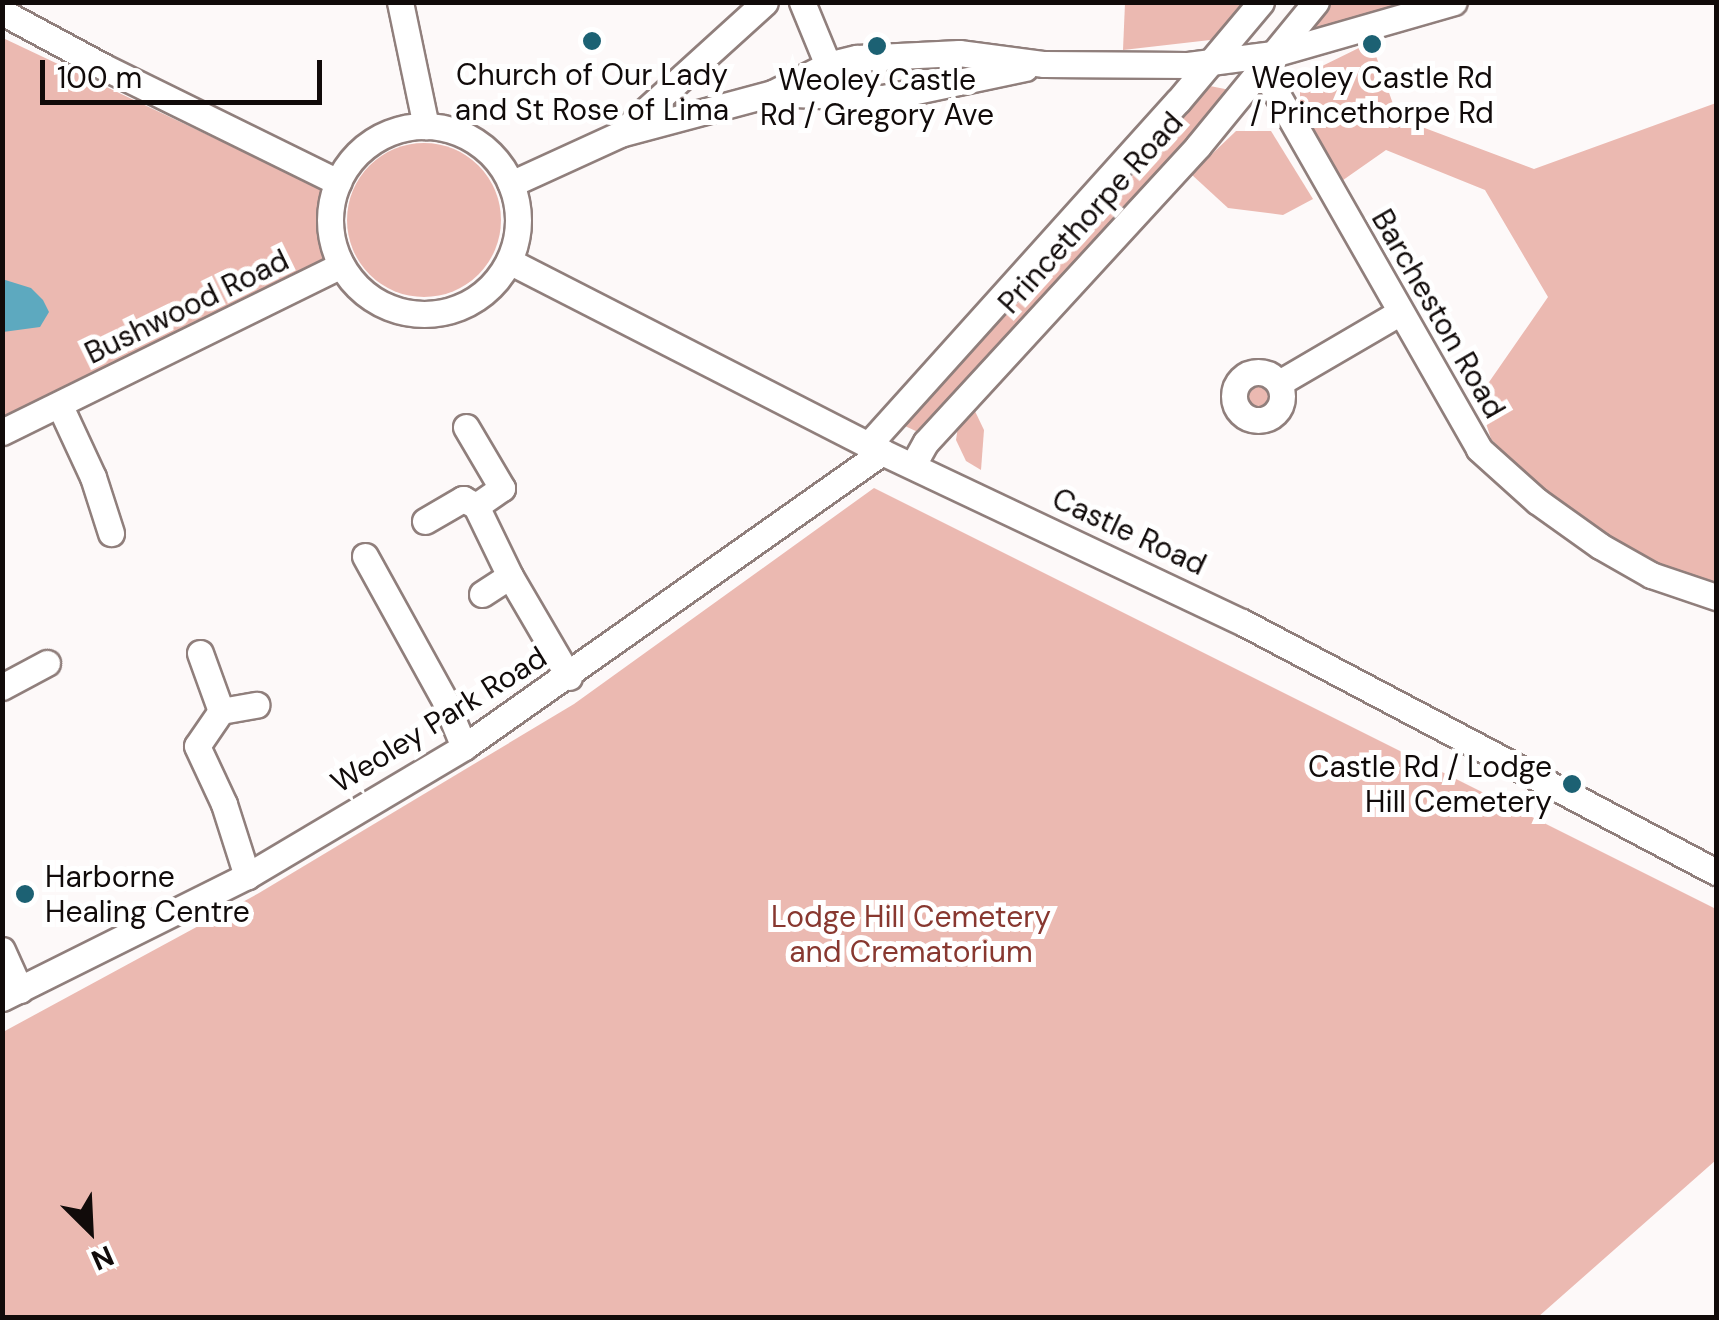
<!DOCTYPE html>
<html>
<head>
<meta charset="utf-8">
<style>
  body { margin:0 }
  #map { position:relative; width:1719px; height:1320px; overflow:hidden; background:#fdf9f9; font-family:"DM Sans",sans-serif }
  div>[style] { position:absolute }
  .green>* { inset:0; background:#ebb9b1 }
  .round { border-radius:50% }
  .water>* { inset:0; background:#5da9bf }
  .roads { filter:drop-shadow(2px 0 #907f7c) drop-shadow(-2px 0 #907f7c) drop-shadow(0 2px #907f7c) drop-shadow(0 -2px #907f7c) }
  .minor>* { height:25px; margin:-12.5px; padding:0 12.5px; transform-origin:12.5px; border-radius:12.5px; background:#fff }
  .minor>.ring { margin:-12.5px; padding:0; box-sizing:content-box; background:none; border:25px solid #fff; border-radius:50% }
  .dots>* { width:28px; height:28px; translate:-50% -50%; box-sizing:border-box; border:5px solid #fff; border-radius:50% }
  span { translate:-50% -50%; white-space:nowrap; text-align:center; line-height:1.15; -webkit-text-stroke:10px #fff; paint-order:stroke }
  .poi-label { font-size:30px; color:#110b0a }
  .right { translate:-100% -50%; text-align:right }
  .left { translate:0 -50%; text-align:left }
  .street-label { font-size:30px; color:#110b0a }
  .park-label { font-size:30px; color:#883830 }
  .frame { position:absolute; inset:0; border:5px solid #110b0a; pointer-events:none }
  .north { position:absolute; left:40px; top:1180px; width:100px; height:100px; -webkit-text-stroke:8px #fff; paint-order:stroke; rotate:156deg; font-size:28px; font-weight:700; line-height:40px; text-align:center; color:#110b0a }
  .north::after { content:''; display:block; margin:auto; width:35px; height:45px; background:#110b0a; clip-path:polygon(50% 0,100% 100%,50% 72%,0 100%) }
  .scale { position:absolute; left:40px; top:60px; width:282px; height:45px; box-sizing:border-box; border:5px solid #110b0a; border-top:0; padding-left:12px; font-size:30px; line-height:35px; white-space:nowrap; color:#110b0a; -webkit-text-stroke:8px #fff; paint-order:stroke }
</style>
</head>
<body>
<div id="map">
  <div class="green">
    <i style="clip-path:polygon(1125px 3px,1248px 3px,1219px 39px,1123px 50px)"></i>
    <i style="clip-path:polygon(1326px 3px,1412px 3px,1294px 41px)"></i>
    <i style="clip-path:polygon(3px 38px,337px 196px,332px 255px,3px 425px)"></i>
    <i style="clip-path:polygon(1371px 42px,1398px 118px,1534px 169px,1716px 103px,1716px 584px,1656px 565px,1605px 537px,1543px 493px,1491px 439px,1478px 398px,1548px 297px,1485px 190px,1386px 150px,1336px 185px,1300px 109px,1300px 91px,1312px 71px)"></i>
    <i style="clip-path:polygon(1200px 84px,1230px 90px,920px 433px,905px 426px)"></i>
    <i style="clip-path:polygon(1236px 131px,1271px 131px,1313px 199px,1283px 215px,1228px 208px,1191px 174px)"></i>
    <i class="round" style="left:347px;top:143px;width:154px;height:154px"></i>
    <i class="round" style="left:1239px;top:377px;width:40px;height:40px"></i>
    <i style="clip-path:polygon(973px 407px,984px 430px,981px 470px,966px 461px,956px 440px,958px 426px)"></i>
    <i style="clip-path:polygon(874px 488px,1716px 909px,1716px 1160px,1538px 1317px,3px 1317px,3px 1032px,259px 893px,574px 704px)"></i>
  </div>
  <div class="water">
    <i style="clip-path:polygon(2px 279px,31px 288px,43px 300px,49px 312px,40px 327px,3px 332px)"></i>
  </div>
  <div class="roads">
    <div class="minor">
      <i style="left:400px;top:2px;width:127px;rotate:78.2deg"></i>
      <i style="left:802px;top:2px;width:68px;rotate:67.6deg"></i>
      <i style="left:2px;top:12px;width:116px;rotate:28.3deg"></i>
      <i style="left:104px;top:67px;width:261px;rotate:26.2deg"></i>
      <i style="left:1262px;top:68px;width:438px;rotate:60.3deg"></i>
      <i style="left:1479px;top:449px;width:78px;rotate:41.9deg"></i>
      <i style="left:1537px;top:501px;width:77px;rotate:35.5deg"></i>
      <i style="left:1600px;top:546px;width:59px;rotate:29.6deg"></i>
      <i style="left:1651px;top:575px;width:69px;rotate:18.7deg"></i>
      <i style="left:773px;top:93px;width:110px;rotate:2.6deg"></i>
      <i style="left:883px;top:98px;width:145px;rotate:-11.9deg"></i>
      <i class="ring" style="left:330px;top:126px;width:163px;height:163px"></i>
      <i style="left:624px;top:130px;width:190px;rotate:-42.2deg"></i>
      <i style="left:511px;top:184px;width:120px;rotate:-24.6deg"></i>
      <i style="left:620px;top:134px;width:158px;rotate:-15deg"></i>
      <i style="left:773px;top:93px;width:62px;rotate:-27deg"></i>
      <i style="left:828px;top:65px;width:30px;rotate:-14deg"></i>
      <i style="left:857px;top:58px;width:102px;rotate:-2.8deg"></i>
      <i style="left:959px;top:53px;width:86px;rotate:7.4deg"></i>
      <i style="left:1044px;top:64px;width:144px;rotate:0.4deg"></i>
      <i style="left:1188px;top:65px;width:86px;rotate:-7.4deg"></i>
      <i style="left:1273px;top:54px;width:188px;rotate:-16deg"></i>
      <i style="left:509px;top:261px;width:419px;rotate:27.1deg"></i>
      <i style="left:882px;top:452px;width:398px;rotate:25.3deg"></i>
      <i style="left:1242px;top:622px;width:536px;rotate:27.81deg"></i>
      <i class="ring" style="left:1234px;top:372px;width:23px;height:23px"></i>
      <i style="left:1279px;top:383px;width:139px;rotate:-30.3deg"></i>
      <i style="left:60px;top:406px;width:78px;rotate:65.1deg"></i>
      <i style="left:93px;top:477px;width:59px;rotate:72.2deg"></i>
      <i style="left:466px;top:427px;width:71px;rotate:59.5deg"></i>
      <i style="left:502px;top:488px;width:32px;rotate:145deg"></i>
      <i style="left:476px;top:506px;width:78px;rotate:64.1deg"></i>
      <i style="left:510px;top:576px;width:117px;rotate:59.7deg"></i>
      <i style="left:2px;top:432px;width:378px;rotate:-26.2deg"></i>
      <i style="left:868px;top:445px;width:463px;rotate:-48deg"></i>
      <i style="left:1178px;top:101px;width:129px;rotate:-50deg"></i>
      <i style="left:913px;top:465px;width:26px;rotate:-61deg"></i>
      <i style="left:926px;top:442px;width:402px;rotate:-47.4deg"></i>
      <i style="left:1198px;top:146px;width:186px;rotate:-50.7deg"></i>
      <i style="left:425px;top:521px;width:44px;rotate:-30.1deg"></i>
      <i style="left:463px;top:499px;width:15px;rotate:28deg"></i>
      <i style="left:365px;top:556px;width:166px;rotate:61.1deg"></i>
      <i style="left:445px;top:701px;width:50px;rotate:67.6deg"></i>
      <i style="left:482px;top:594px;width:33px;rotate:-33deg"></i>
      <i style="left:200px;top:653px;width:62px;rotate:70.1deg"></i>
      <i style="left:221px;top:711px;width:42px;rotate:124.4deg"></i>
      <i style="left:197px;top:746px;width:64px;rotate:65deg"></i>
      <i style="left:224px;top:804px;width:76px;rotate:72.3deg"></i>
      <i style="left:2px;top:687px;width:51px;rotate:-28.1deg"></i>
      <i style="left:221px;top:711px;width:36px;rotate:-10deg"></i>
      <i style="left:2px;top:950px;width:44px;rotate:65.8deg"></i>
      <i style="left:2px;top:998px;width:274px;rotate:-26.5deg"></i>
      <i style="left:247px;top:876px;width:252px;rotate:-30.7deg"></i>
      <i style="left:464px;top:747px;width:512px;rotate:-35.21deg"></i>
    </div>
  </div>
  <div class="dots">
    <i style="left:592px;top:41px;background:#1c6173"></i>
    <i style="left:1372px;top:44px;background:#1c6173"></i>
    <i style="left:877px;top:46px;background:#1c6173"></i>
    <i style="left:1572px;top:784px;background:#1c6173"></i>
    <i style="left:25px;top:894px;background:#1c6173"></i>
  </div>
  <div class="poi-label">
    <span style="left:592px;top:92px">Church of Our Lady<br>and St Rose of Lima</span>
    <span style="left:1372px;top:95px">Weoley Castle Rd<br>/ Princethorpe Rd</span>
    <span style="left:877px;top:97px">Weoley Castle<br>Rd / Gregory Ave</span>
    <span class="right" style="left:1552px;top:784px">Castle Rd / Lodge<br>Hill Cemetery</span>
    <span class="left" style="left:45px;top:894px">Harborne<br>Healing Centre</span>
  </div>
  <div class="street-label">
    <span style="left:1091px;top:213px;rotate:-48deg">Princethorpe Road</span>
    <span style="left:187px;top:307px;rotate:-26deg">Bushwood Road</span>
    <span style="left:1438px;top:314px;rotate:60deg">Barcheston Road</span>
    <span style="left:1129px;top:532px;rotate:25deg">Castle Road</span>
    <span style="left:439px;top:720px;rotate:-32deg">Weoley Park Road</span>
  </div>
  <div class="park-label">
    <span style="left:911px;top:934px">Lodge Hill Cemetery<br>and Crematorium</span>
  </div>
  <div class="frame"></div>
  <div class="north">N</div>
  <div class="scale">100 m</div>
</div>
</body>
</html>
